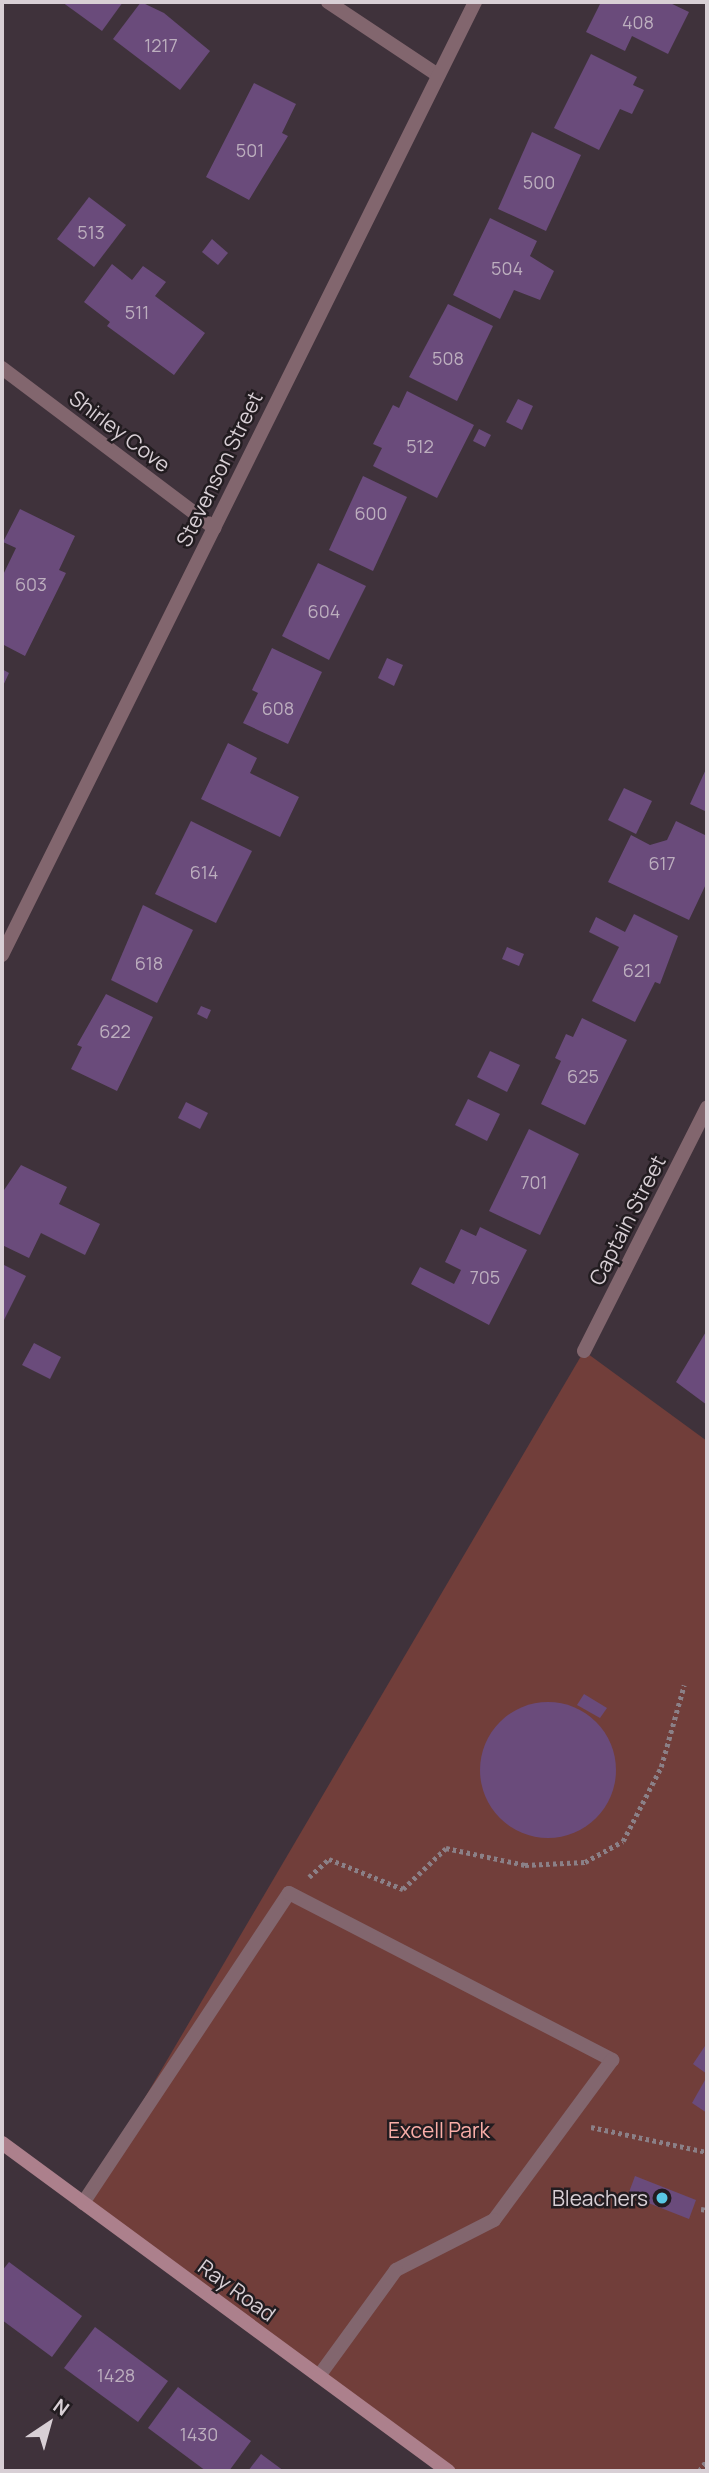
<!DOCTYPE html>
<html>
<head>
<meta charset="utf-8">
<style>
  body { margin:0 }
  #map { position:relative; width:709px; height:2473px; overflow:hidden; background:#3f323b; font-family:Manrope,sans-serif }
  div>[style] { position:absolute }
  .green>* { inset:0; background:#713e3a }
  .building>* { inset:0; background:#6a4b7b }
  .round { border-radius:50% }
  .path>* { height:4.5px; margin-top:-2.25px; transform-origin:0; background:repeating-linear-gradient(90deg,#8b8087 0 3.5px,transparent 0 7px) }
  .lane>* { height:14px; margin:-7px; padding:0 7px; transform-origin:7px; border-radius:7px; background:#82666e }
  .street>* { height:14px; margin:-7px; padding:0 7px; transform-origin:7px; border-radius:7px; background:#82666e }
  .secondary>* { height:14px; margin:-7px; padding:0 7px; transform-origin:7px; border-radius:7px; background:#ac808c }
  .dots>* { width:19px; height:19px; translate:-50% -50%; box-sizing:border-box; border:4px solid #221c20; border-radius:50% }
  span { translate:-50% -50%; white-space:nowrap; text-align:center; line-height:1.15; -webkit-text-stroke:5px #221c20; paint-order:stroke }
  .number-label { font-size:18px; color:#bcaebe }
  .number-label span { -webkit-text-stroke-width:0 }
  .street-label { font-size:21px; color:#d8cfd5 }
  .park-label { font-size:21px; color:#faaea8 }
  .poi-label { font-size:21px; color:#d8cfd5 }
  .right { translate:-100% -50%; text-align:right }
  .frame { position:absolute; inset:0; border:4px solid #d8cfd5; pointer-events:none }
  .north { position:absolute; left:14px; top:2389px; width:70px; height:70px; -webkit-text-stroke:5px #221c20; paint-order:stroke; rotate:36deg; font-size:19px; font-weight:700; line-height:28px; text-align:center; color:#d8cfd5 }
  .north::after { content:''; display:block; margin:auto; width:24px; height:32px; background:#d8cfd5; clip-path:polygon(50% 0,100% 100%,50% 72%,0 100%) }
</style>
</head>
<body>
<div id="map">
  <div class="green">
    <i style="clip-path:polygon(584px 1351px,707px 1441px,707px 2471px,448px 2471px,83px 2203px)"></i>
  </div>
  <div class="building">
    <i style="clip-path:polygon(62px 2px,123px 2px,102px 31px)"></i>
    <i style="clip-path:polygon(141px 2px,164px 13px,210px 51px,180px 90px,113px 39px)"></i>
    <i style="clip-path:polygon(601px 2px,668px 2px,689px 12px,668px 54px,632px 36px,625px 51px,586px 32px)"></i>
    <i style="clip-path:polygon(591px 54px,637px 77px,633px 85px,644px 90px,632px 114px,620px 109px,599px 150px,554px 128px)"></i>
    <i style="clip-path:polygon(254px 83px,296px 104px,282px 133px,288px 136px,249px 200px,206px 177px)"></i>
    <i style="clip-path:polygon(532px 132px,581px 155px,546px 231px,498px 209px)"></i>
    <i style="clip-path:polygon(89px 197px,126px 225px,94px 267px,57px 239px)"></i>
    <i style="clip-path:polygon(490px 218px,537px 241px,530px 256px,554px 271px,540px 300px,514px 290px,500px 319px,453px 295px)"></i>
    <i style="clip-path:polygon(212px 239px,228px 253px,218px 265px,202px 252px)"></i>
    <i style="clip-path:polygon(112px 264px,132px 280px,143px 266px,166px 282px,155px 296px,205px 333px,174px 375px,107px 326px,110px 322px,84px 302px)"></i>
    <i style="clip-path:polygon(448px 304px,493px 326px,457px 401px,409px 377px)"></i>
    <i style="clip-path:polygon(407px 391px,474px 425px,437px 498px,373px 466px,382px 448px,373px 444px,393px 405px,399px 408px)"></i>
    <i style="clip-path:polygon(518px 399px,533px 406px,522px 430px,506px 422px)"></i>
    <i style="clip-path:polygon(479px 429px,491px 435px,485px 447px,473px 441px)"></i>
    <i style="clip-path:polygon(363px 476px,407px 497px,373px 571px,329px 550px)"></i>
    <i style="clip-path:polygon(20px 509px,75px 536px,59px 570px,66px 573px,25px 656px,2px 644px,2px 577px,16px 548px,3px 542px)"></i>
    <i style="clip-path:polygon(318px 563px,366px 586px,329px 660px,282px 636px)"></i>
    <i style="clip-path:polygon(272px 648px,322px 672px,288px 744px,243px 723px,258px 693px,252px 690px)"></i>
    <i style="clip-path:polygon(387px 658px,403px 665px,394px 686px,378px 678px)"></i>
    <i style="clip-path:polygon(2px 669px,9px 673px,2px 688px)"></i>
    <i style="clip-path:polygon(228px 743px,257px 758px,250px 773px,299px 797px,280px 837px,201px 799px)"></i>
    <i style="clip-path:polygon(707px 767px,707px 812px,690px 804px)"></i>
    <i style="clip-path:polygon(624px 788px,652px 801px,636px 834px,608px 820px)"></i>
    <i style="clip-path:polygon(191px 821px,252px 851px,216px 923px,155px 894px)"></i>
    <i style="clip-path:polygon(676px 821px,707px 836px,707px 882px,689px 920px,608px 882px,631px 835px,650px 845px,667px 840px)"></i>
    <i style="clip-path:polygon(143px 905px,193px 930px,157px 1003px,111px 980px)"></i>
    <i style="clip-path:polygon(634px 914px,678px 936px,660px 984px,655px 982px,635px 1022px,592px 1001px,619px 947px,589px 932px,596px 917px,625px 932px)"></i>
    <i style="clip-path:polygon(507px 947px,524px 954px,519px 966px,502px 959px)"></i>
    <i style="clip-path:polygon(106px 994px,153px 1017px,117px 1091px,71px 1069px,82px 1047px,77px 1045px)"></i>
    <i style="clip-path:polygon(201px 1006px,211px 1010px,207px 1019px,197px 1014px)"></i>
    <i style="clip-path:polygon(582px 1018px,627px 1040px,585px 1125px,541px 1104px,561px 1061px,555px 1058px,566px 1034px,573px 1037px)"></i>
    <i style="clip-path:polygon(490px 1051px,520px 1065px,507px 1092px,477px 1077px)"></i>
    <i style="clip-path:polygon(468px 1099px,500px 1114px,487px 1141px,455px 1125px)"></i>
    <i style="clip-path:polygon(186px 1102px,208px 1113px,200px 1129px,178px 1118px)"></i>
    <i style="clip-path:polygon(529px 1129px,579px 1154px,540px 1235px,489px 1211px)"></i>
    <i style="clip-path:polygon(21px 1165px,67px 1187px,59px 1204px,100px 1224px,85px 1255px,41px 1233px,29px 1258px,2px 1245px,2px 1193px)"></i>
    <i style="clip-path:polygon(480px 1227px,527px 1250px,489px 1325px,411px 1284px,420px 1267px,454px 1284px,461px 1270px,445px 1262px,461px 1229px,476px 1236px)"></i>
    <i style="clip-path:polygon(2px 1264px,26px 1276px,2px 1324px)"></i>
    <i style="clip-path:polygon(707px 1330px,707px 1405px,676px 1382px)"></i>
    <i style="clip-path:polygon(34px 1343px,61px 1357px,50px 1379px,22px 1365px)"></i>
    <i style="clip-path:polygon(584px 1694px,607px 1708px,600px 1718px,577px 1705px)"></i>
    <i class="round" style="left:480px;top:1702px;width:136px;height:136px"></i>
    <i style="clip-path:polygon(707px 2043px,707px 2074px,693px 2064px)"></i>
    <i style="clip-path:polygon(705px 2080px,707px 2081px,707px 2113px,692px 2103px)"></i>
    <i style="clip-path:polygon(635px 2176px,696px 2200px,689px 2219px,628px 2195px)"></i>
    <i style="clip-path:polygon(9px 2262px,82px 2316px,52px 2357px,2px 2320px,2px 2271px)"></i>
    <i style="clip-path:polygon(95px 2327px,168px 2381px,138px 2422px,64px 2368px)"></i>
    <i style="clip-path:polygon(178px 2387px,251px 2441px,229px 2471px,206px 2471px,148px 2428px)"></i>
    <i style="clip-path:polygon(261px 2454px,284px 2471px,248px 2471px)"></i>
  </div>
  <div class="path">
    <i style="left:309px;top:1877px;width:27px;rotate:-42deg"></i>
    <i style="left:329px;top:1859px;width:80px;rotate:22.1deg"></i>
    <i style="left:403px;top:1889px;width:59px;rotate:-43.6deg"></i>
    <i style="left:446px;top:1848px;width:81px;rotate:12.1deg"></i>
    <i style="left:525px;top:1865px;width:60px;rotate:-2.9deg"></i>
    <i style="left:585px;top:1862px;width:43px;rotate:-28.9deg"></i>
    <i style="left:623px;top:1841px;width:83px;rotate:-62.8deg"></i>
    <i style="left:661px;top:1767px;width:85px;rotate:-74.3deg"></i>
    <i style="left:591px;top:2127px;width:119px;rotate:12.2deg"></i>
    <i style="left:701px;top:2209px;width:6px;rotate:9deg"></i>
    <i style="left:699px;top:2471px;width:14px;rotate:-54deg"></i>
  </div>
  <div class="lane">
    <i style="left:83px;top:2203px;width:372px;rotate:-56.4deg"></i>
    <i style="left:289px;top:1893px;width:364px;rotate:27.3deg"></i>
    <i style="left:612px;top:2060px;width:199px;rotate:126.4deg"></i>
    <i style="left:494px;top:2220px;width:110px;rotate:153deg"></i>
    <i style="left:396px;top:2270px;width:131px;rotate:126deg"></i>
  </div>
  <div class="street">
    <i style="left:328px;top:2px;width:132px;rotate:33.6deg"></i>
    <i style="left:2px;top:368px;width:266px;rotate:37deg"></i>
    <i style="left:2px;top:955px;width:1064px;rotate:-63.6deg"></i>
    <i style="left:584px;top:1351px;width:273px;rotate:-63.2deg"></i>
  </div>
  <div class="secondary">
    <i style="left:2px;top:2143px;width:554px;rotate:36.33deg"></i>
  </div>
  <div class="dots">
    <i style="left:662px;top:2198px;background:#59c8e4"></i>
  </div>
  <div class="number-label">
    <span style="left:638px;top:22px">408</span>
    <span style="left:161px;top:45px">1217</span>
    <span style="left:250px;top:150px">501</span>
    <span style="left:539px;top:182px">500</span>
    <span style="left:91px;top:232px">513</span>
    <span style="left:507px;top:268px">504</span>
    <span style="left:137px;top:312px">511</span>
    <span style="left:448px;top:358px">508</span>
    <span style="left:420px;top:446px">512</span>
    <span style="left:371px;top:513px">600</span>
    <span style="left:31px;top:584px">603</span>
    <span style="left:324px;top:611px">604</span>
    <span style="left:278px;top:708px">608</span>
    <span style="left:662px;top:863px">617</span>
    <span style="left:204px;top:872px">614</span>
    <span style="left:149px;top:963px">618</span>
    <span style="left:637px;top:970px">621</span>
    <span style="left:115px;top:1031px">622</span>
    <span style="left:583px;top:1076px">625</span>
    <span style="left:534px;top:1182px">701</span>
    <span style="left:485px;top:1277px">705</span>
    <span style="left:116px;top:2375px">1428</span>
    <span style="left:199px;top:2434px">1430</span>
  </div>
  <div class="street-label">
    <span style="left:120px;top:431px;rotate:37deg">Shirley Cove</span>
    <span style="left:219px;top:469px;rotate:-64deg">Stevenson Street</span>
    <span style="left:627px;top:1220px;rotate:-63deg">Captain Street</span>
    <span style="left:237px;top:2290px;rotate:36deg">Ray Road</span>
  </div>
  <div class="park-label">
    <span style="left:439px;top:2130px">Excell Park</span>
  </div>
  <div class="poi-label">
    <span class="right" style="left:648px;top:2198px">Bleachers</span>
  </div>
  <div class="frame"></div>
  <div class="north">N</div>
</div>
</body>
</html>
